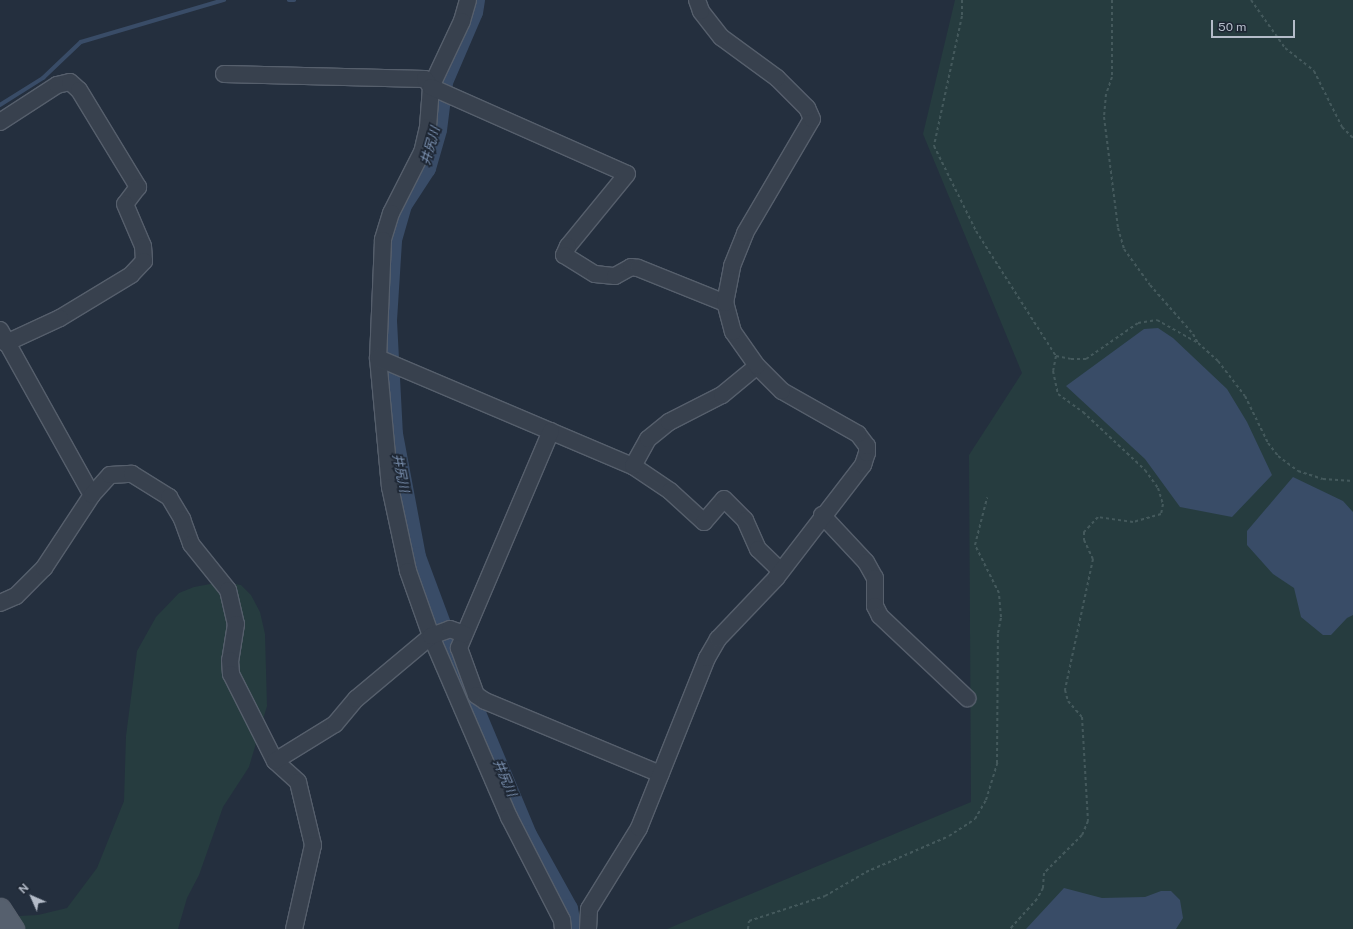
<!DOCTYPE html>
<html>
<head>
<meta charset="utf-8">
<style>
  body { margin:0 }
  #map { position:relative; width:1353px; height:929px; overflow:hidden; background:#242f3e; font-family:"Public Sans","Noto Sans JP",sans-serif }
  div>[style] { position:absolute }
  .green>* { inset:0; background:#263c3f }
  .water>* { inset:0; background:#394c67 }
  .stream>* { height:3.5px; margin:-1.75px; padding:0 1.75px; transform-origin:1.75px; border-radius:1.75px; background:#394c67 }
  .river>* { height:20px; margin:-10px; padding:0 10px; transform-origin:10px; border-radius:10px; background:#394c67 }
  .path>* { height:2px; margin-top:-1px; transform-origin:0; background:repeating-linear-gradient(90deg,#44595c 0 3px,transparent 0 6px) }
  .roads { filter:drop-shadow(1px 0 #565f6c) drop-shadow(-1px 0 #565f6c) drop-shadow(0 1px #565f6c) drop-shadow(0 -1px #565f6c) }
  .minor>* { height:16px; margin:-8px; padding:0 8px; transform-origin:8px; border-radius:8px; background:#38414e }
  .major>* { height:21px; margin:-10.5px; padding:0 10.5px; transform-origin:10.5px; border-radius:10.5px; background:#56606e }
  span { translate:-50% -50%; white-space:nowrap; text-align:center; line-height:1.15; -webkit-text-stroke:3.5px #1d2633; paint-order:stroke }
  .water-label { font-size:13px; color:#7c92b1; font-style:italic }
  .north { position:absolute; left:12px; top:877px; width:40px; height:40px; -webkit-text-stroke:3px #1d2633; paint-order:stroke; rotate:315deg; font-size:11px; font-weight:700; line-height:16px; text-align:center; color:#b4bcc9 }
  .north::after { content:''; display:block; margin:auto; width:14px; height:18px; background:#b4bcc9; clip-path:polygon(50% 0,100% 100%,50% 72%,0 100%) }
  .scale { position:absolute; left:1211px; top:20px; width:84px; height:18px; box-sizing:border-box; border:2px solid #b4bcc9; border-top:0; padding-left:5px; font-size:12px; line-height:14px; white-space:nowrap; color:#b4bcc9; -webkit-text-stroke:3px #1d2633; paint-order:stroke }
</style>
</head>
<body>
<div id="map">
  <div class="green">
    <i style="clip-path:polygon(955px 0,1353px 0,1353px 929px,667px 929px,971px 802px,969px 455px,1022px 373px,923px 134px)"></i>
    <i style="clip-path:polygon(221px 582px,241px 585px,251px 595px,260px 612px,265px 634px,267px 706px,249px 767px,223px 807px,199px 875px,187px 898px,178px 929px,0 929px,0 917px,38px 915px,67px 908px,97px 868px,124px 801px,126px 736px,137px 651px,156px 617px,179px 593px,194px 587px)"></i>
  </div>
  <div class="water">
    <i style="clip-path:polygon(1158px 328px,1173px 338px,1227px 389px,1247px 422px,1272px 475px,1232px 517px,1180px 507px,1145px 459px,1066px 386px,1144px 329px)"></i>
    <i style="clip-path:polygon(1293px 477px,1343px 501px,1353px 512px,1353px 615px,1347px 618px,1331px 635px,1323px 635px,1301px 617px,1294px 588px,1273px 574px,1247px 545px,1247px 531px)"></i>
    <i style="clip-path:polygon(1064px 888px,1102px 898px,1145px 897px,1161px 891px,1171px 891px,1180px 900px,1183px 918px,1176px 929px,1026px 929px)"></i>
  </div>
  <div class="stream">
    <i style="left:289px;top:0;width:5px"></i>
    <i style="left:0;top:105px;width:51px;rotate:-32.1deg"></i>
    <i style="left:43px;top:78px;width:52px;rotate:-43.5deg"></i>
    <i style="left:81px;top:42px;width:149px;rotate:-16.4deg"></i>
  </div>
  <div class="river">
    <i style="left:475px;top:0;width:12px;rotate:99deg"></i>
    <i style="left:473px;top:12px;width:76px;rotate:113.2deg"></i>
    <i style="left:443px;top:82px;width:48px;rotate:97.1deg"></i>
    <i style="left:437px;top:130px;width:40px;rotate:106deg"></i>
    <i style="left:426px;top:168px;width:44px;rotate:123deg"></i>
    <i style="left:402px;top:205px;width:37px;rotate:106deg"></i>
    <i style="left:392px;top:241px;width:80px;rotate:93.6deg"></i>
    <i style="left:387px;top:321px;width:113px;rotate:87deg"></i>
    <i style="left:393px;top:434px;width:125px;rotate:79.4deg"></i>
    <i style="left:416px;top:557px;width:126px;rotate:69.6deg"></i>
    <i style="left:460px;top:675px;width:173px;rotate:67.3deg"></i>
    <i style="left:527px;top:835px;width:85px;rotate:61deg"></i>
    <i style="left:568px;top:909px;width:20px;rotate:79deg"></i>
  </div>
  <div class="path">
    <i style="left:962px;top:0;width:16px;rotate:90deg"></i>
    <i style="left:962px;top:16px;width:133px;rotate:102.2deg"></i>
    <i style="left:934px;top:146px;width:95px;rotate:63.7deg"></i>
    <i style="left:976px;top:231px;width:148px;rotate:57.4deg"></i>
    <i style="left:1056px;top:356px;width:15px;rotate:101deg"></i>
    <i style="left:1053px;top:371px;width:24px;rotate:78deg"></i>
    <i style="left:1058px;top:394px;width:31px;rotate:36deg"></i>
    <i style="left:1083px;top:412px;width:85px;rotate:43.1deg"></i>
    <i style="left:1145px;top:470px;width:22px;rotate:54deg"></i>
    <i style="left:1158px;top:488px;width:17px;rotate:73deg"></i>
    <i style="left:1163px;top:504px;width:10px;rotate:101deg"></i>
    <i style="left:1161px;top:514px;width:29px;rotate:164deg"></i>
    <i style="left:1133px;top:522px;width:35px;rotate:-172deg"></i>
    <i style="left:1098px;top:517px;width:21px;rotate:133deg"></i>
    <i style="left:1084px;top:532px;width:8px;rotate:90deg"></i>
    <i style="left:1084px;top:540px;width:21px;rotate:65deg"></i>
    <i style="left:1093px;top:559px;width:134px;rotate:102.1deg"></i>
    <i style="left:1065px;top:690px;width:11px;rotate:75deg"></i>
    <i style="left:1068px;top:701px;width:21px;rotate:49deg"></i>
    <i style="left:1082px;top:717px;width:104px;rotate:86.7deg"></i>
    <i style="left:1088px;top:821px;width:15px;rotate:113deg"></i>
    <i style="left:1082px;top:835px;width:54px;rotate:135deg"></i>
    <i style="left:1044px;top:873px;width:15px;rotate:94deg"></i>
    <i style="left:1043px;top:888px;width:13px;rotate:119deg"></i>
    <i style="left:1037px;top:899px;width:40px;rotate:132deg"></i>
    <i style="left:1112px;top:0;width:77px;rotate:90deg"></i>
    <i style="left:1112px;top:77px;width:18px;rotate:109deg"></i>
    <i style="left:1106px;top:94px;width:23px;rotate:95deg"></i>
    <i style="left:1104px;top:117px;width:112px;rotate:82.8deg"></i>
    <i style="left:1118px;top:228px;width:22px;rotate:74deg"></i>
    <i style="left:1124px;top:249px;width:44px;rotate:54.2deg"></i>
    <i style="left:1150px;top:285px;width:65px;rotate:48.7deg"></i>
    <i style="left:1193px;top:334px;width:10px;rotate:61deg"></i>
    <i style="left:1251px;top:0;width:59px;rotate:54.7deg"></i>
    <i style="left:1285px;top:48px;width:37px;rotate:38deg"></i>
    <i style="left:1314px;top:71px;width:63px;rotate:63.4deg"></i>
    <i style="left:1342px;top:127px;width:16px;rotate:45deg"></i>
    <i style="left:1056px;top:356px;width:15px;rotate:11deg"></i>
    <i style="left:1071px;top:359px;width:15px"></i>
    <i style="left:1086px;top:359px;width:63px;rotate:-34.7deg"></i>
    <i style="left:1138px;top:323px;width:19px;rotate:-9deg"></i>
    <i style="left:1157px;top:320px;width:47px;rotate:29.3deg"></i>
    <i style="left:1198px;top:343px;width:27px;rotate:42deg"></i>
    <i style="left:1218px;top:361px;width:44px;rotate:52.4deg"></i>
    <i style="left:1245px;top:396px;width:52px;rotate:63.9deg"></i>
    <i style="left:1268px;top:443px;width:16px;rotate:52deg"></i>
    <i style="left:1278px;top:456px;width:25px;rotate:37deg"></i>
    <i style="left:1298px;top:471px;width:26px;rotate:18deg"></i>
    <i style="left:1323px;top:479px;width:30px;rotate:4deg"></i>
    <i style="left:748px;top:929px;width:8px;rotate:-83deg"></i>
    <i style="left:749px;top:921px;width:80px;rotate:-18.2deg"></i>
    <i style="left:825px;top:896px;width:48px;rotate:-30.3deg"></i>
    <i style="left:866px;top:872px;width:90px;rotate:-23.4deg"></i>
    <i style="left:949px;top:836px;width:31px;rotate:-33deg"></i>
    <i style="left:975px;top:819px;width:22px;rotate:-60deg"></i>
    <i style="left:986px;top:800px;width:39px;rotate:-73deg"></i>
    <i style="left:997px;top:763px;width:130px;rotate:-89.6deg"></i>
    <i style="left:998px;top:633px;width:16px;rotate:-79deg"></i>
    <i style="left:1001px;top:617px;width:24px;rotate:-95deg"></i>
    <i style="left:999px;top:593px;width:54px;rotate:-116.6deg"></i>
    <i style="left:975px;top:545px;width:49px;rotate:-75.7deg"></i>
  </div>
  <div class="roads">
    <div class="minor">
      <i style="left:468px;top:0;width:22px;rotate:106deg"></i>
      <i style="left:462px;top:21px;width:73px;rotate:115.2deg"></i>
      <i style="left:431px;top:87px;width:40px;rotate:94.3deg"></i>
      <i style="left:428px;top:127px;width:26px;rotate:103deg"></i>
      <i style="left:422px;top:152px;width:68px;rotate:116.9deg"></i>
      <i style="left:391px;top:213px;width:28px;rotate:107deg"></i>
      <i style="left:383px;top:240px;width:118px;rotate:92.4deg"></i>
      <i style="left:378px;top:358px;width:130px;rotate:84.7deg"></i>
      <i style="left:390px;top:487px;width:86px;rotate:77.9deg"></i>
      <i style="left:408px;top:571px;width:69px;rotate:70.5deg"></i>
      <i style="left:431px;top:636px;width:197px;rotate:66.7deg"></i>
      <i style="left:509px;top:817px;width:116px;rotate:62.8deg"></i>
      <i style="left:562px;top:920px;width:9px;rotate:84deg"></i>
      <i style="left:224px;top:74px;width:201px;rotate:1.4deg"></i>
      <i style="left:425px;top:79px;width:10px;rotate:53deg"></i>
      <i style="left:431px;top:87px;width:214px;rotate:23.9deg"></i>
      <i style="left:627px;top:174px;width:93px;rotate:129.3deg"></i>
      <i style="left:568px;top:246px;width:10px;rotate:114deg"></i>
      <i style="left:564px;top:255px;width:36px;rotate:32deg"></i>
      <i style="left:595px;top:274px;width:20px;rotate:6deg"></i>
      <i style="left:615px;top:276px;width:18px;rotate:-29deg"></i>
      <i style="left:631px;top:267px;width:7px;rotate:8deg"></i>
      <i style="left:638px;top:268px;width:94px;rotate:21.9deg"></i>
      <i style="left:0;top:122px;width:68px;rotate:-33deg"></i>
      <i style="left:57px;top:85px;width:13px;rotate:-13deg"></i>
      <i style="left:70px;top:82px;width:12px;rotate:42deg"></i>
      <i style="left:79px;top:90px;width:114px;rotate:58.7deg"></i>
      <i style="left:138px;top:187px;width:21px;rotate:127deg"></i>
      <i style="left:125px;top:204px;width:46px;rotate:66.8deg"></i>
      <i style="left:143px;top:246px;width:15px;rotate:86deg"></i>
      <i style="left:144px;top:261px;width:19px;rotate:133deg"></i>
      <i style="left:131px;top:275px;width:83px;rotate:148.8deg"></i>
      <i style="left:60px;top:318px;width:60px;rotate:155.2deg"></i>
      <i style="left:0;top:330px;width:189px;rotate:60.9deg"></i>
      <i style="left:378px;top:358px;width:277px;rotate:23deg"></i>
      <i style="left:633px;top:466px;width:45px;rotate:34deg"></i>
      <i style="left:670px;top:491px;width:46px;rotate:42.4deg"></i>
      <i style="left:704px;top:522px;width:30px;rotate:-49deg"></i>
      <i style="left:724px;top:499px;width:30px;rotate:45deg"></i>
      <i style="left:745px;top:520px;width:32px;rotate:66deg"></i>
      <i style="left:758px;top:549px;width:32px;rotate:44deg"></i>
      <i style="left:551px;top:431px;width:236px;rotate:113deg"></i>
      <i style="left:459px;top:648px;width:50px;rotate:70.1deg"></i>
      <i style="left:476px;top:695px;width:11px;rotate:34deg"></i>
      <i style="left:485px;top:701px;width:190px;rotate:22.6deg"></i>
      <i style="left:633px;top:466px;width:31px;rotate:-61deg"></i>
      <i style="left:648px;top:439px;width:27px;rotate:-39deg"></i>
      <i style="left:669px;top:422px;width:59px;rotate:-27deg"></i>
      <i style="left:722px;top:395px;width:45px;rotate:-39.6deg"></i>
      <i style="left:822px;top:515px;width:64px;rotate:46.9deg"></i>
      <i style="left:866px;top:562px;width:18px;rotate:61deg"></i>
      <i style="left:875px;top:578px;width:28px;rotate:90deg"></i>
      <i style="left:875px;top:606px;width:11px;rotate:63deg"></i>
      <i style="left:880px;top:616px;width:120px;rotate:43.3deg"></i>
      <i style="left:0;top:603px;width:17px;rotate:-24deg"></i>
      <i style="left:16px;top:596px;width:40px;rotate:-45deg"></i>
      <i style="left:44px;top:568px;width:87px;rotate:-56.7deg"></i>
      <i style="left:92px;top:495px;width:27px;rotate:-48deg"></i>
      <i style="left:110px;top:475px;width:22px;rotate:-3deg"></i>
      <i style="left:132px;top:474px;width:44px;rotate:31.9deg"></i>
      <i style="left:169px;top:497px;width:26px;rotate:59deg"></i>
      <i style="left:182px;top:519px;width:27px;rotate:70deg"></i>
      <i style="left:191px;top:544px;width:59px;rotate:51.2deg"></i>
      <i style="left:228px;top:590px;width:35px;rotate:77deg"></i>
      <i style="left:236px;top:624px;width:36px;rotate:99deg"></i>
      <i style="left:230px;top:660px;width:14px;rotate:86deg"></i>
      <i style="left:231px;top:674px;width:97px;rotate:63.2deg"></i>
      <i style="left:275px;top:761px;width:31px;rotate:42deg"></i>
      <i style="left:298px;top:782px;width:65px;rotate:76.6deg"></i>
      <i style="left:313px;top:845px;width:86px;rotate:102.7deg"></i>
      <i style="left:275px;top:761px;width:70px;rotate:-31.7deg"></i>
      <i style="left:335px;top:724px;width:33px;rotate:-50deg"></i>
      <i style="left:356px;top:699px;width:98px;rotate:-40deg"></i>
      <i style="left:431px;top:636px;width:20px;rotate:-20deg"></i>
      <i style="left:450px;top:629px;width:15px;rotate:20deg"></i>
      <i style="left:588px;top:929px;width:20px;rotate:-87deg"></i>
      <i style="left:589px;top:909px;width:95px;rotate:-58.3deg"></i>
      <i style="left:639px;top:828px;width:183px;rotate:-68.2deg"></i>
      <i style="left:707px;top:658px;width:22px;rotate:-60deg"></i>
      <i style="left:718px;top:639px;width:84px;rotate:-46.4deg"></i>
      <i style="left:776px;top:578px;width:143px;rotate:-52.4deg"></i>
      <i style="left:863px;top:465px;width:13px;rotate:-72deg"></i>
      <i style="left:867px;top:453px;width:7px;rotate:-90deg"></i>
      <i style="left:867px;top:446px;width:15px;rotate:-127deg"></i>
      <i style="left:858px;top:434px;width:87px;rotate:-150.5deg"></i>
      <i style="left:782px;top:391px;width:35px;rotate:-135deg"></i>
      <i style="left:757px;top:366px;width:42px;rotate:-125.2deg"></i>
      <i style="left:733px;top:332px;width:30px;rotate:-105deg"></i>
      <i style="left:725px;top:303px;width:38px;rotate:-79deg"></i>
      <i style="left:732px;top:266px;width:35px;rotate:-68deg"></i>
      <i style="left:745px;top:233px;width:132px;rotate:-59.6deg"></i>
      <i style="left:812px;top:119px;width:12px;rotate:-114deg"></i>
      <i style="left:807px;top:108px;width:42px;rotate:-135deg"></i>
      <i style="left:777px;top:78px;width:69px;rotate:-143.8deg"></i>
      <i style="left:721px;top:37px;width:33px;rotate:-128deg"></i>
      <i style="left:701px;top:11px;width:12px;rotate:-110deg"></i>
    </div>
    <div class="major">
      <i style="left:0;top:909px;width:24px;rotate:57deg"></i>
    </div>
  </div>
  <div class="water-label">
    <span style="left:431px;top:146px;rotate:-74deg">井尻川</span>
    <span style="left:400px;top:473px;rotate:79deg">井尻川</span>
    <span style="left:504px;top:778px;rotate:67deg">井尻川</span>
  </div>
  <div class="north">N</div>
  <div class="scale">50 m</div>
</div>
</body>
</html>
